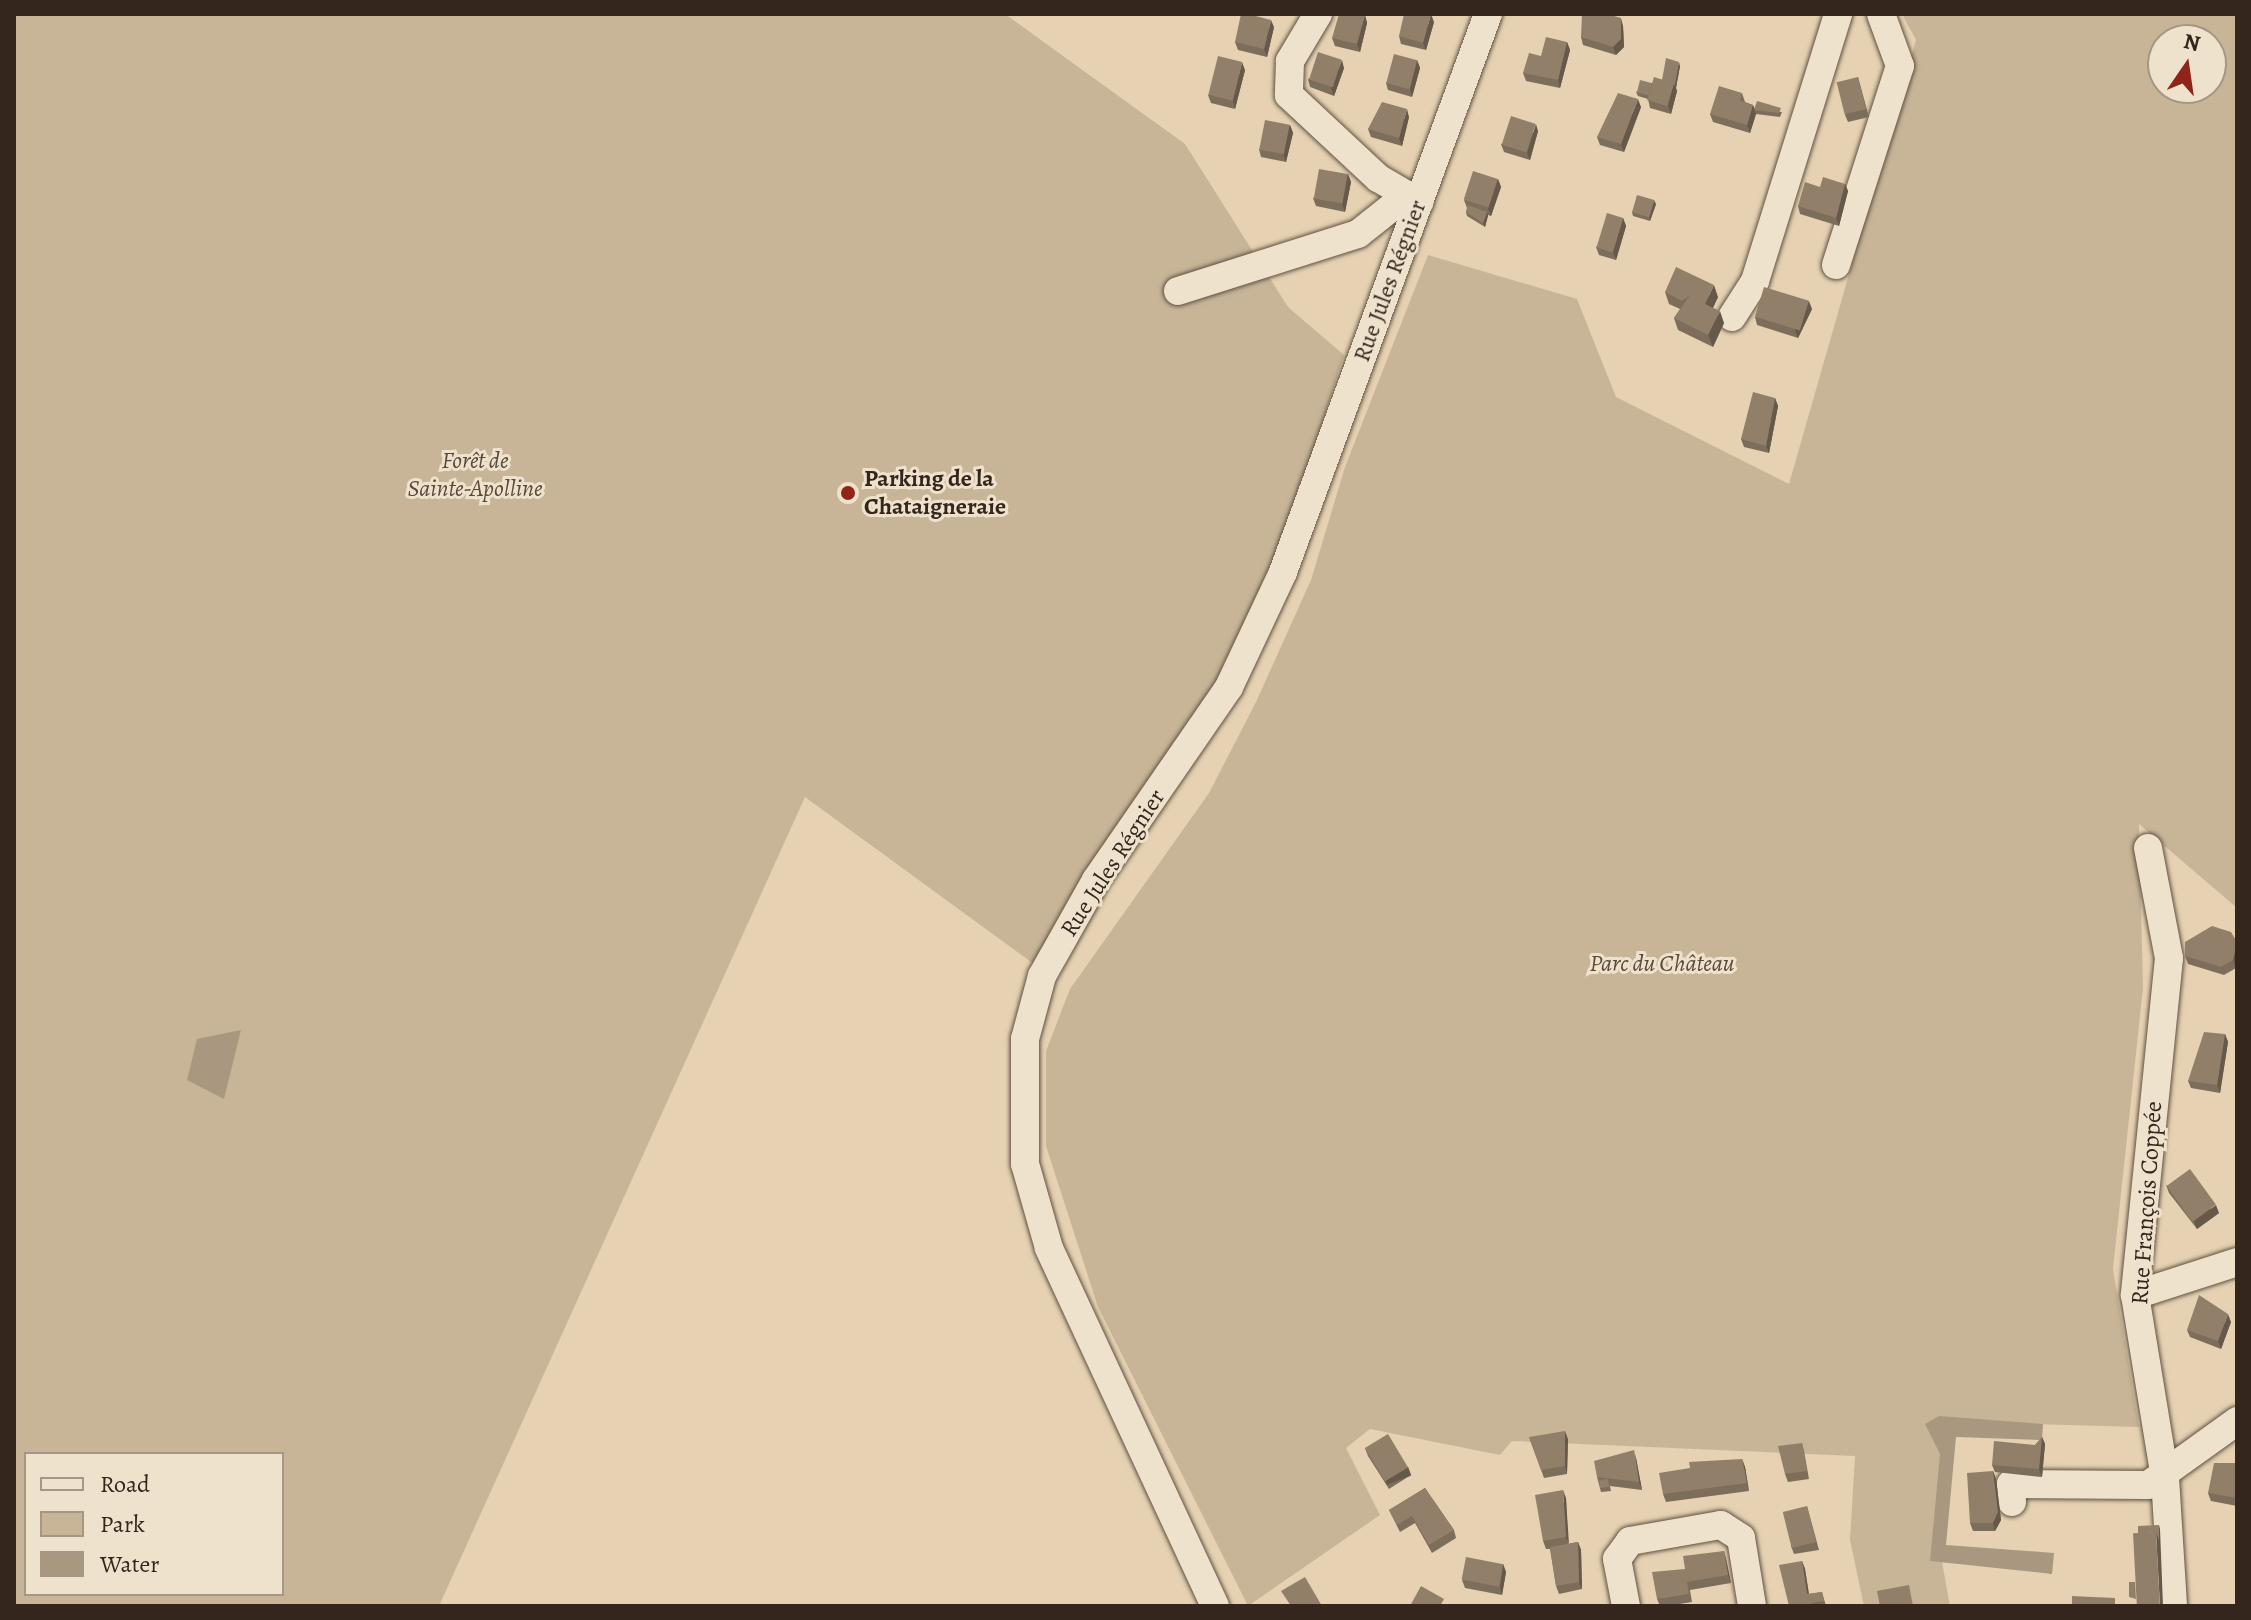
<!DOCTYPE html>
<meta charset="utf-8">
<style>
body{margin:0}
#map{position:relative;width:2251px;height:1620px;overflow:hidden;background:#e6d2b2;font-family:Alegreya,serif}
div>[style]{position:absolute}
.green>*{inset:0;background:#c8b598}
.water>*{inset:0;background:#a9987f}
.roads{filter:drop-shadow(0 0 2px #605142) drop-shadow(0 0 2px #605142)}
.minor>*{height:28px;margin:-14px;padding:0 14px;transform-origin:14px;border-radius:14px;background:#efe2cd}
.wall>*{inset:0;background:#7d6d5b}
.shaded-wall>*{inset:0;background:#66594a;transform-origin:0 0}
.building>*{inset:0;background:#917f6a;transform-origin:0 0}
.dots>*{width:22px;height:22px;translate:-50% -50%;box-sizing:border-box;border:4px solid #efe2cd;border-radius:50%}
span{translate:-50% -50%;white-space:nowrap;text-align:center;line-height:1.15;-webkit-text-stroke:6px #efe2cd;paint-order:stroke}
.street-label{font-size:24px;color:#34261c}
.park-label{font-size:24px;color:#594a3b;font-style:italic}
.poi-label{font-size:24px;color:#34261c;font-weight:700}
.left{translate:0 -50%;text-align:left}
.frame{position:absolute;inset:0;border:16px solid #34261c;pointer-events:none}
.legend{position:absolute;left:24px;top:1452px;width:260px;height:144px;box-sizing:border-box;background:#efe2cd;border:2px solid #a49786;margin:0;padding:10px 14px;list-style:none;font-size:24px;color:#34261c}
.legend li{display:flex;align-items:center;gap:16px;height:40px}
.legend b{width:40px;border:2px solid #a49786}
.north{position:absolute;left:2147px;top:24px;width:80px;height:80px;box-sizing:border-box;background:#efe2cd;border:2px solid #a49786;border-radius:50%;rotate:13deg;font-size:22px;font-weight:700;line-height:32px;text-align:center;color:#34261c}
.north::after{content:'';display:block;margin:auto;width:28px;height:36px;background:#8f2418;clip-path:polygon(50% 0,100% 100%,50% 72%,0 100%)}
</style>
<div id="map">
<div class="green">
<i style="clip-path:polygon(evenodd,14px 14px,1005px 14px,1185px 144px,1288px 307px,1344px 355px,1263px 605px,1053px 978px,805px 797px,439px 1606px,14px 1606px,14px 14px,26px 1454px,282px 1454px,282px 1594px,26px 1594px,26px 1454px)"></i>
<i style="clip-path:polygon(evenodd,1902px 14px,2237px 14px,2237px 908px,2139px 824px,2143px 988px,2113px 1269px,2139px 1427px,1953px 1422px,1940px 1551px,1950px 1606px,1864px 1606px,1850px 1540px,1855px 1456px,1512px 1441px,1500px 1455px,1370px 1429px,1346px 1448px,1380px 1515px,1248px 1606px,1098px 1307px,1046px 1146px,1046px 1051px,1070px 989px,1209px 793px,1256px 702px,1311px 580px,1345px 467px,1428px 255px,1577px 299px,1616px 397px,1789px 484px,1916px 40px,1902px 14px,2163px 40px,2211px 40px,2211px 88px,2163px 88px,2163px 40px)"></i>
</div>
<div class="water">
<i style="clip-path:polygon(241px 1030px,224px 1099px,187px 1080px,197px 1039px)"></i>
<i style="clip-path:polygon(1939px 1416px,2043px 1424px,2042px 1440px,1956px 1437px,1946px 1545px,2054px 1553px,2052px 1574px,1930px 1561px,1940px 1454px,1925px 1424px)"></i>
</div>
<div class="roads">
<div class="minor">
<i style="left:1318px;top:14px;width:55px;rotate:120.8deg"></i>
<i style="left:1290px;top:61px;width:34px;rotate:92deg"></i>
<i style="left:1289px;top:95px;width:122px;rotate:43deg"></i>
<i style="left:1378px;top:178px;width:48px;rotate:30.3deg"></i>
<i style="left:1836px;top:265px;width:209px;rotate:-72.2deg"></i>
<i style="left:1900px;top:66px;width:55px;rotate:-110.1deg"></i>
<i style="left:1178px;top:291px;width:189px;rotate:-17.6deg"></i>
<i style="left:1358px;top:234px;width:63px;rotate:-38.5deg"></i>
<i style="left:1732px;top:317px;width:43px;rotate:-57.4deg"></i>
<i style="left:1755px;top:281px;width:280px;rotate:-72.7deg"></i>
<i style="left:2148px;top:848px;width:112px;rotate:79.2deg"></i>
<i style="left:2169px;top:958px;width:339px;rotate:95.8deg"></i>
<i style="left:2135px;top:1295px;width:185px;rotate:80.7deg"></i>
<i style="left:2165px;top:1478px;width:128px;rotate:86.4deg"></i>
<i style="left:2135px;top:1295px;width:107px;rotate:-17.9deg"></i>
<i style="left:2012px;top:1502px;width:18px;rotate:-93deg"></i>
<i style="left:2011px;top:1484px;width:137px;rotate:0.4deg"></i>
<i style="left:2148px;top:1485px;width:110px;rotate:-35.7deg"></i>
<i style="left:1215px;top:1606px;width:395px;rotate:-114.9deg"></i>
<i style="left:1049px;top:1248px;width:87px;rotate:-105.9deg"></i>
<i style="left:1025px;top:1164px;width:125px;rotate:-90deg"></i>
<i style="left:1025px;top:1039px;width:65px;rotate:-74.9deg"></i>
<i style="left:1042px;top:976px;width:110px;rotate:-60.6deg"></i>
<i style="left:1096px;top:880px;width:234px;rotate:-55.4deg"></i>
<i style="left:1229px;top:687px;width:127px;rotate:-64.8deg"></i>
<i style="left:1283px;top:572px;width:594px;rotate:-69.83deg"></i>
<i style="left:1626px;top:1606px;width:48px;rotate:-100.8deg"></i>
<i style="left:1617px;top:1559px;width:22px;rotate:-54deg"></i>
<i style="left:1630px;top:1541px;width:92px;rotate:-10deg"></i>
<i style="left:1721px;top:1525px;width:24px;rotate:33deg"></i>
<i style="left:1741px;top:1538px;width:69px;rotate:80.8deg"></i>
</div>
</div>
<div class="wall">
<i style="clip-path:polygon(1365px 15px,1367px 23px,1360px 52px,1335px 46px,1332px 38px)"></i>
<i style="clip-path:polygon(1612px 15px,1623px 26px,1624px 47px,1616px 55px,1583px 45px,1581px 37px)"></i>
<i style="clip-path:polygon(1434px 22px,1426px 50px,1401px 44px,1399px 36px)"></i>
<i style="clip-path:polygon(1274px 27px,1267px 57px,1238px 50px,1235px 42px)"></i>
<i style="clip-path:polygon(1567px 42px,1570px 50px,1560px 88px,1526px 81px,1523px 73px)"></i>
<i style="clip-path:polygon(1417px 60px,1420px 68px,1412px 97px,1388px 90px,1386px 83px)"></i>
<i style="clip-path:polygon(1680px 66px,1676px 88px,1677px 91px,1671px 114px,1650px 108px,1648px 99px,1638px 96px,1636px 92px,1652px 83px,1662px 80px)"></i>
<i style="clip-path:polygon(1344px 68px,1334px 96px,1310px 87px,1308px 79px)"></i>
<i style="clip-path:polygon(1245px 70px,1235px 109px,1211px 103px,1208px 95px)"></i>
<i style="clip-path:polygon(1858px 77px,1869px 117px,1848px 122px,1845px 115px)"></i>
<i style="clip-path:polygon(1742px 93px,1745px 102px,1753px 105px,1755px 109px,1782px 112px,1780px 117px,1756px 114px,1750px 133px,1713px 122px,1710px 114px)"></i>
<i style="clip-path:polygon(1641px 107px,1624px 152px,1600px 145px,1597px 137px)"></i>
<i style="clip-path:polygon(1409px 117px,1402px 146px,1371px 137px,1368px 129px)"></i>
<i style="clip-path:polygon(1290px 125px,1293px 133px,1286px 162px,1261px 157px,1259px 149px)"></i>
<i style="clip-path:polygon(1538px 131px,1530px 160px,1504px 152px,1501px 144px)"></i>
<i style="clip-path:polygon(1348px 174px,1351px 182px,1345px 212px,1316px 206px,1313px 198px)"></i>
<i style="clip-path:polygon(1498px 179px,1501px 187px,1491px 216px,1488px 215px,1485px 227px,1467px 216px,1466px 212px,1467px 208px,1464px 200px)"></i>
<i style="clip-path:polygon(1845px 184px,1848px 191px,1839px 226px,1800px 214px,1798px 206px,1820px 187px)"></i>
<i style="clip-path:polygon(1656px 204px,1650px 221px,1633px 216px,1632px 212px)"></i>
<i style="clip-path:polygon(1623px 218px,1626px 226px,1616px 260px,1599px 255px,1596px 247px)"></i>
<i style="clip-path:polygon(1665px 292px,1718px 297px,1713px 308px,1724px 323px,1713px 347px,1678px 330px,1674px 318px,1680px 309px,1669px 304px)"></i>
<i style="clip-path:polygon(1812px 309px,1798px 338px,1757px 325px,1755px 317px)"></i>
<i style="clip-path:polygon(1775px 398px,1778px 406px,1769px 453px,1744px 447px,1741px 439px)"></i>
<i style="clip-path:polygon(2237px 942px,2237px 964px,2236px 968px,2224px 975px,2188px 964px,2185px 956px)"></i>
<i style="clip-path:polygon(2225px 1034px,2228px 1042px,2220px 1093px,2191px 1088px,2188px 1081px)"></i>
<i style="clip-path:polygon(2166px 1185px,2219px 1213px,2197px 1229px,2169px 1193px)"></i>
<i style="clip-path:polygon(2231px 1322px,2221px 1349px,2190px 1337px,2187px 1330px)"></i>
<i style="clip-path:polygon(1529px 1437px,1568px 1439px,1567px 1474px,1544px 1478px)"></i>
<i style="clip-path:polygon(2042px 1437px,2045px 1444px,2042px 1477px,1995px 1472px,1992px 1465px,2035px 1445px)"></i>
<i style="clip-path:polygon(1802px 1443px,1804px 1451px,1809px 1479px,1788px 1482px,1785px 1474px)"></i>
<i style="clip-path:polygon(1365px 1448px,1408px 1467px,1411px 1475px,1389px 1489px,1368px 1456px)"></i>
<i style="clip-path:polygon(1636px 1458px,1642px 1490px,1610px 1486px,1611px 1491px,1601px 1492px,1597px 1477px)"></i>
<i style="clip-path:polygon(1742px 1459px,1745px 1467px,1749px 1491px,1666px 1502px,1663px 1494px)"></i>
<i style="clip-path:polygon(2237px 1463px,2237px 1506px,2211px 1501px,2208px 1493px)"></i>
<i style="clip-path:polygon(1993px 1471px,1996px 1479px,2001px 1520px,1995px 1531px,1973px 1531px,1970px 1523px)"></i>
<i style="clip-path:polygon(1425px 1488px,1454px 1530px,1456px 1538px,1432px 1553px,1415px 1523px,1400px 1532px,1389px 1510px)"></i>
<i style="clip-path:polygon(1566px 1498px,1568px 1544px,1578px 1542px,1581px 1550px,1582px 1589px,1559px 1594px,1556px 1586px,1550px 1549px,1546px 1549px,1543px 1541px)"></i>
<i style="clip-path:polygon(1807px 1506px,1819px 1550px,1794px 1554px,1791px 1546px)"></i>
<i style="clip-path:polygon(1724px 1551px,1726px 1559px,1731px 1583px,1690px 1590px,1692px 1602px,1667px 1606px,1660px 1606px,1657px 1599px,1685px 1569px)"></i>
<i style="clip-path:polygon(1802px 1561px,1805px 1569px,1809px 1594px,1822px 1592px,1826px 1606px,1789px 1606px)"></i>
<i style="clip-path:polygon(1503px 1564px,1506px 1572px,1502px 1595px,1465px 1588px,1462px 1580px)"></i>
</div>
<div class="shaded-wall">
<i style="clip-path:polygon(1431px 14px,1434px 22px,1426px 50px,1423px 43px)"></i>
<i style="clip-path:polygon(1365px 15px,1367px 23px,1360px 52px,1357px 44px)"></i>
<i style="clip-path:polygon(1621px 18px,1623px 26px,1624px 47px,1616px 55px,1613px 47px)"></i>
<i style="clip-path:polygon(1271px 20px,1274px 27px,1267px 57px,1264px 49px)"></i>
<i style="clip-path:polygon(1567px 42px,1570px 50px,1560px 88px,1558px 80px)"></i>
<i style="clip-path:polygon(1342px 60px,1344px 68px,1334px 96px,1331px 88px)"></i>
<i style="clip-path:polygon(1417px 60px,1420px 68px,1412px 97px,1410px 89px)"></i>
<i style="clip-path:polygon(1242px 62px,1245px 70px,1235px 109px,1233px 101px)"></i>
<i style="clip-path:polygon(1679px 62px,1680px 66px,1676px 88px,1677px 91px,1671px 114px,1668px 106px)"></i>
<i style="clip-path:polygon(1638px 99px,1641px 107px,1624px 152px,1621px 144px)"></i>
<i style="clip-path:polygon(1753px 105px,1756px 114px,1750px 133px,1747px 125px)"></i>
<i style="clip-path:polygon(1407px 109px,1409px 117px,1402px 146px,1399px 138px)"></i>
<i style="clip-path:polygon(1536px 124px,1538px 131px,1530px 160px,1527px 153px)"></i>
<i style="clip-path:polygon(1290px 125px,1293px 133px,1286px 162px,1283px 154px)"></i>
<i style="clip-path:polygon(1348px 174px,1351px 182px,1345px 212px,1342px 204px)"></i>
<i style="clip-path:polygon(1498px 179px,1501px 187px,1491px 216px,1488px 209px)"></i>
<i style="clip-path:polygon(1845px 184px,1848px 191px,1839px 226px,1836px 218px)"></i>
<i style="clip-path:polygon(1654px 200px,1656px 204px,1650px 221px,1649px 217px)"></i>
<i style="clip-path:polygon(1487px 212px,1488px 216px,1485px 227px,1483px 223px)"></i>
<i style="clip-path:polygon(1623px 218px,1626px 226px,1616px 260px,1613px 252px)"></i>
<i style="clip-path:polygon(1714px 285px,1718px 297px,1709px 316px,1705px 304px)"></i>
<i style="clip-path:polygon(1809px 301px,1812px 309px,1798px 338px,1795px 330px)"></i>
<i style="clip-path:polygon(1720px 311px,1724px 323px,1713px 347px,1708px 335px)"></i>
<i style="clip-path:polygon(1775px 398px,1778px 406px,1769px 453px,1766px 446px)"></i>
<i style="clip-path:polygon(2237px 944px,2237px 964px,2236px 968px,2233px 960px)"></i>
<i style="clip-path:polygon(2225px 1034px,2228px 1042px,2220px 1093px,2217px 1085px)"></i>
<i style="clip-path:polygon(2216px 1205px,2219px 1213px,2197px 1229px,2194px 1221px)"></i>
<i style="clip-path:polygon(2228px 1314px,2231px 1322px,2221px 1349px,2218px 1341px)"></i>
<i style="clip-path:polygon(1565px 1431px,1568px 1439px,1567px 1474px,1565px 1466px)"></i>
<i style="clip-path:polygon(2042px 1437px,2045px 1444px,2042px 1477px,2039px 1469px)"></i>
<i style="clip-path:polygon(1634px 1450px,1636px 1458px,1642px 1490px,1639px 1482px)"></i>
<i style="clip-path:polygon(1742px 1459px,1745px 1467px,1749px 1491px,1747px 1483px)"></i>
<i style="left:1408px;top:1467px;width:9px;height:26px;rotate:69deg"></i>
<i style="clip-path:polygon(1993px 1471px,1996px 1479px,2001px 1520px,1995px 1531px,1993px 1523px)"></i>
<i style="clip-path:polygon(1563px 1490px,1566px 1498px,1569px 1545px,1566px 1537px)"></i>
<i style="clip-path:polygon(2159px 1525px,2160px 1529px,2163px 1606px,2160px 1606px,2156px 1532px)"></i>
<i style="clip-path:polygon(1578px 1542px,1581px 1550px,1582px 1589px,1579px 1582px)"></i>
<i style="clip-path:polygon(1724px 1551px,1726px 1559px,1731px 1583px,1728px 1575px)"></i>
<i style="clip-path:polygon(1802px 1561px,1805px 1569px,1810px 1602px,1807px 1594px)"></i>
<i style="clip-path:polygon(1503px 1564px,1506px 1572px,1502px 1595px,1500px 1587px)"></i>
</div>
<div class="building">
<i style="clip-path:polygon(1241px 14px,1248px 14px,1271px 20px,1264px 49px,1235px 42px)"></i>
<i style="clip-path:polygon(1339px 14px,1359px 14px,1365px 15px,1357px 44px,1332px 38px)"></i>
<i style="clip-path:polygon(1404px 14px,1431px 14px,1423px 43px,1399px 36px)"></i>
<i style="clip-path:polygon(1582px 14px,1607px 14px,1621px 18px,1621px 39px,1613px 47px,1581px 37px)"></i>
<i style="clip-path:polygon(1546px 37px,1567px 42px,1558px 80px,1523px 73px,1529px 53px,1541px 56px)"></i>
<i style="left:1318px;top:52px;width:25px;height:29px;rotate:18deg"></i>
<i style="left:1394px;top:54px;width:24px;height:30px;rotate:15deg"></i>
<i style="left:1218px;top:56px;width:25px;height:40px;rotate:14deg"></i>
<i style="clip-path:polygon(1666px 58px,1679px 62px,1675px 85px,1662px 80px)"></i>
<i style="left:1654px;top:77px;width:21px;height:24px;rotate:17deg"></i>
<i style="left:1858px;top:77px;width:33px;height:22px;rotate:76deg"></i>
<i style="left:1640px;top:80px;width:12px;height:13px;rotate:14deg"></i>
<i style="clip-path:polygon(1719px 86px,1742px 93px,1740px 101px,1753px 105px,1747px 125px,1710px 114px)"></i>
<i style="clip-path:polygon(1618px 93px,1638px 99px,1621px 144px,1597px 137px)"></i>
<i style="clip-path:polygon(1757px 101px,1781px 108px,1779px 113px,1754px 110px)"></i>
<i style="clip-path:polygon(1382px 102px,1407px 109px,1399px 138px,1368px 129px)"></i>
<i style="left:1511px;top:116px;width:26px;height:30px;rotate:18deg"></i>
<i style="left:1265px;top:120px;width:25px;height:30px;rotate:11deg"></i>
<i style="left:1319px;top:169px;width:29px;height:30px;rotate:10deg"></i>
<i style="left:1473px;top:171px;width:26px;height:30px;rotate:18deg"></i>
<i style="clip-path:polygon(1823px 177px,1845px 184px,1836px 218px,1798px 206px,1805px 182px,1820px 187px)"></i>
<i style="left:1637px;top:195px;width:18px;height:18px;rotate:16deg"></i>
<i style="clip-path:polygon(1468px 205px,1487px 212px,1483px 223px,1466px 212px)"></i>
<i style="left:1607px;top:213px;width:17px;height:36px;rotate:17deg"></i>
<i style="clip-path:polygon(1676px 267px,1714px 285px,1705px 304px,1720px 311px,1708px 335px,1674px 318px,1690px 295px,1682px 301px,1665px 292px)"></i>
<i style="left:1764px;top:287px;width:47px;height:31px;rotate:17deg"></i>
<i style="clip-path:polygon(1753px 392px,1775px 398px,1766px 446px,1741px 439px)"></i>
<i style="clip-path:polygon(2212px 926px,2231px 932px,2237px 942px,2233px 960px,2221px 967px,2185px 956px,2185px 942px)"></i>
<i style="clip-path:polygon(2204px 1032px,2225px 1034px,2217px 1085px,2188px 1081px)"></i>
<i style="left:2190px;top:1169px;width:44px;height:29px;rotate:54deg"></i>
<i style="clip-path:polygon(2199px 1295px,2228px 1314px,2218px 1341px,2187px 1330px)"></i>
<i style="clip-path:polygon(1565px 1431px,1565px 1466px,1541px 1470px,1529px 1437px)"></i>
<i style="left:1388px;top:1434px;width:39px;height:27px;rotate:59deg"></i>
<i style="clip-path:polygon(2042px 1437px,2039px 1469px,1992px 1465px,1994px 1441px,2035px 1445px)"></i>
<i style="clip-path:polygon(1802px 1443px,1807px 1471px,1785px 1474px,1778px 1446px)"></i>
<i style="clip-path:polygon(1634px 1450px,1639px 1482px,1597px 1477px,1594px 1461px)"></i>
<i style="clip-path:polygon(1742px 1459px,1747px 1483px,1663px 1494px,1659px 1473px,1690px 1468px,1689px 1462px)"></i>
<i style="clip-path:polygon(2214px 1463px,2237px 1463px,2237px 1498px,2208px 1493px)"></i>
<i style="clip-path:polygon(1993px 1471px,1998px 1512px,1993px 1523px,1970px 1523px,1967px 1473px)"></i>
<i style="left:1608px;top:1479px;width:8px;height:9px;rotate:83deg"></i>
<i style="clip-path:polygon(1425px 1488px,1454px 1530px,1429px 1545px,1412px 1516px,1397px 1525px,1389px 1510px)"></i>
<i style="clip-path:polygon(1563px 1490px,1566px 1537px,1543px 1541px,1535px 1495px)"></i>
<i style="left:1807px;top:1506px;width:37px;height:25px;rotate:76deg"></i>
<i style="clip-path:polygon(2159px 1525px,2159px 1540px,2156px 1532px,2138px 1534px,2138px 1526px)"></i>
<i style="left:2156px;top:1532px;width:74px;height:23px;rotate:87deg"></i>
<i style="clip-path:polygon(1578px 1542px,1579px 1582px,1556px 1586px,1550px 1547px)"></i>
<i style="clip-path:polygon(1724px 1551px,1728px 1575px,1687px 1582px,1689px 1594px,1657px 1599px,1652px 1572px,1685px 1569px,1683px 1556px)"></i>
<i style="left:1466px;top:1557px;width:38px;height:23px;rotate:11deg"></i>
<i style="clip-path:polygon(1802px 1561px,1807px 1594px,1822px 1592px,1824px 1601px,1812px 1603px,1813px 1606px,1789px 1606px,1779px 1565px)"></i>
<i style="clip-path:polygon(1305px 1577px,1322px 1606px,1291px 1606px,1281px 1591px)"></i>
<i style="clip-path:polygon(2129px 1582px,2135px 1582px,2136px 1599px,2129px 1597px)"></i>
<i style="clip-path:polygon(1909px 1585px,1913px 1606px,1880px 1606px,1877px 1591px)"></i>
<i style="clip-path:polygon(1421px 1586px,1444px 1599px,1440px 1606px,1410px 1606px)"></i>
<i style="clip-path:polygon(2072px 1596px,2115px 1598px,2115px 1606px,2072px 1606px)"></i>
</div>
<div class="dots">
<i style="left:848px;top:493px;background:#8f2418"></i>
</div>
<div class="street-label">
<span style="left:1390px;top:281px;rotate:-70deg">Rue Jules Régnier</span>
<span style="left:1113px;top:863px;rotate:-57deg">Rue Jules Régnier</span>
<span style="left:2147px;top:1203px;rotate:-86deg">Rue François Coppée</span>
</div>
<div class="park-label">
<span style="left:475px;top:475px">Forêt de<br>Sainte-Apolline</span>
<span style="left:1662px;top:964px">Parc du Château</span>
</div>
<div class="poi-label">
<span class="left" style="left:864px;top:493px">Parking de la<br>Chataigneraie</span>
</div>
<div class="frame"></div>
<ul class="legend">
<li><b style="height:10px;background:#efe2cd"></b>Road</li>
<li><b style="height:22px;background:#c8b598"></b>Park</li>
<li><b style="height:22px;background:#a9987f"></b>Water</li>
</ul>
<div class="north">N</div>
</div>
